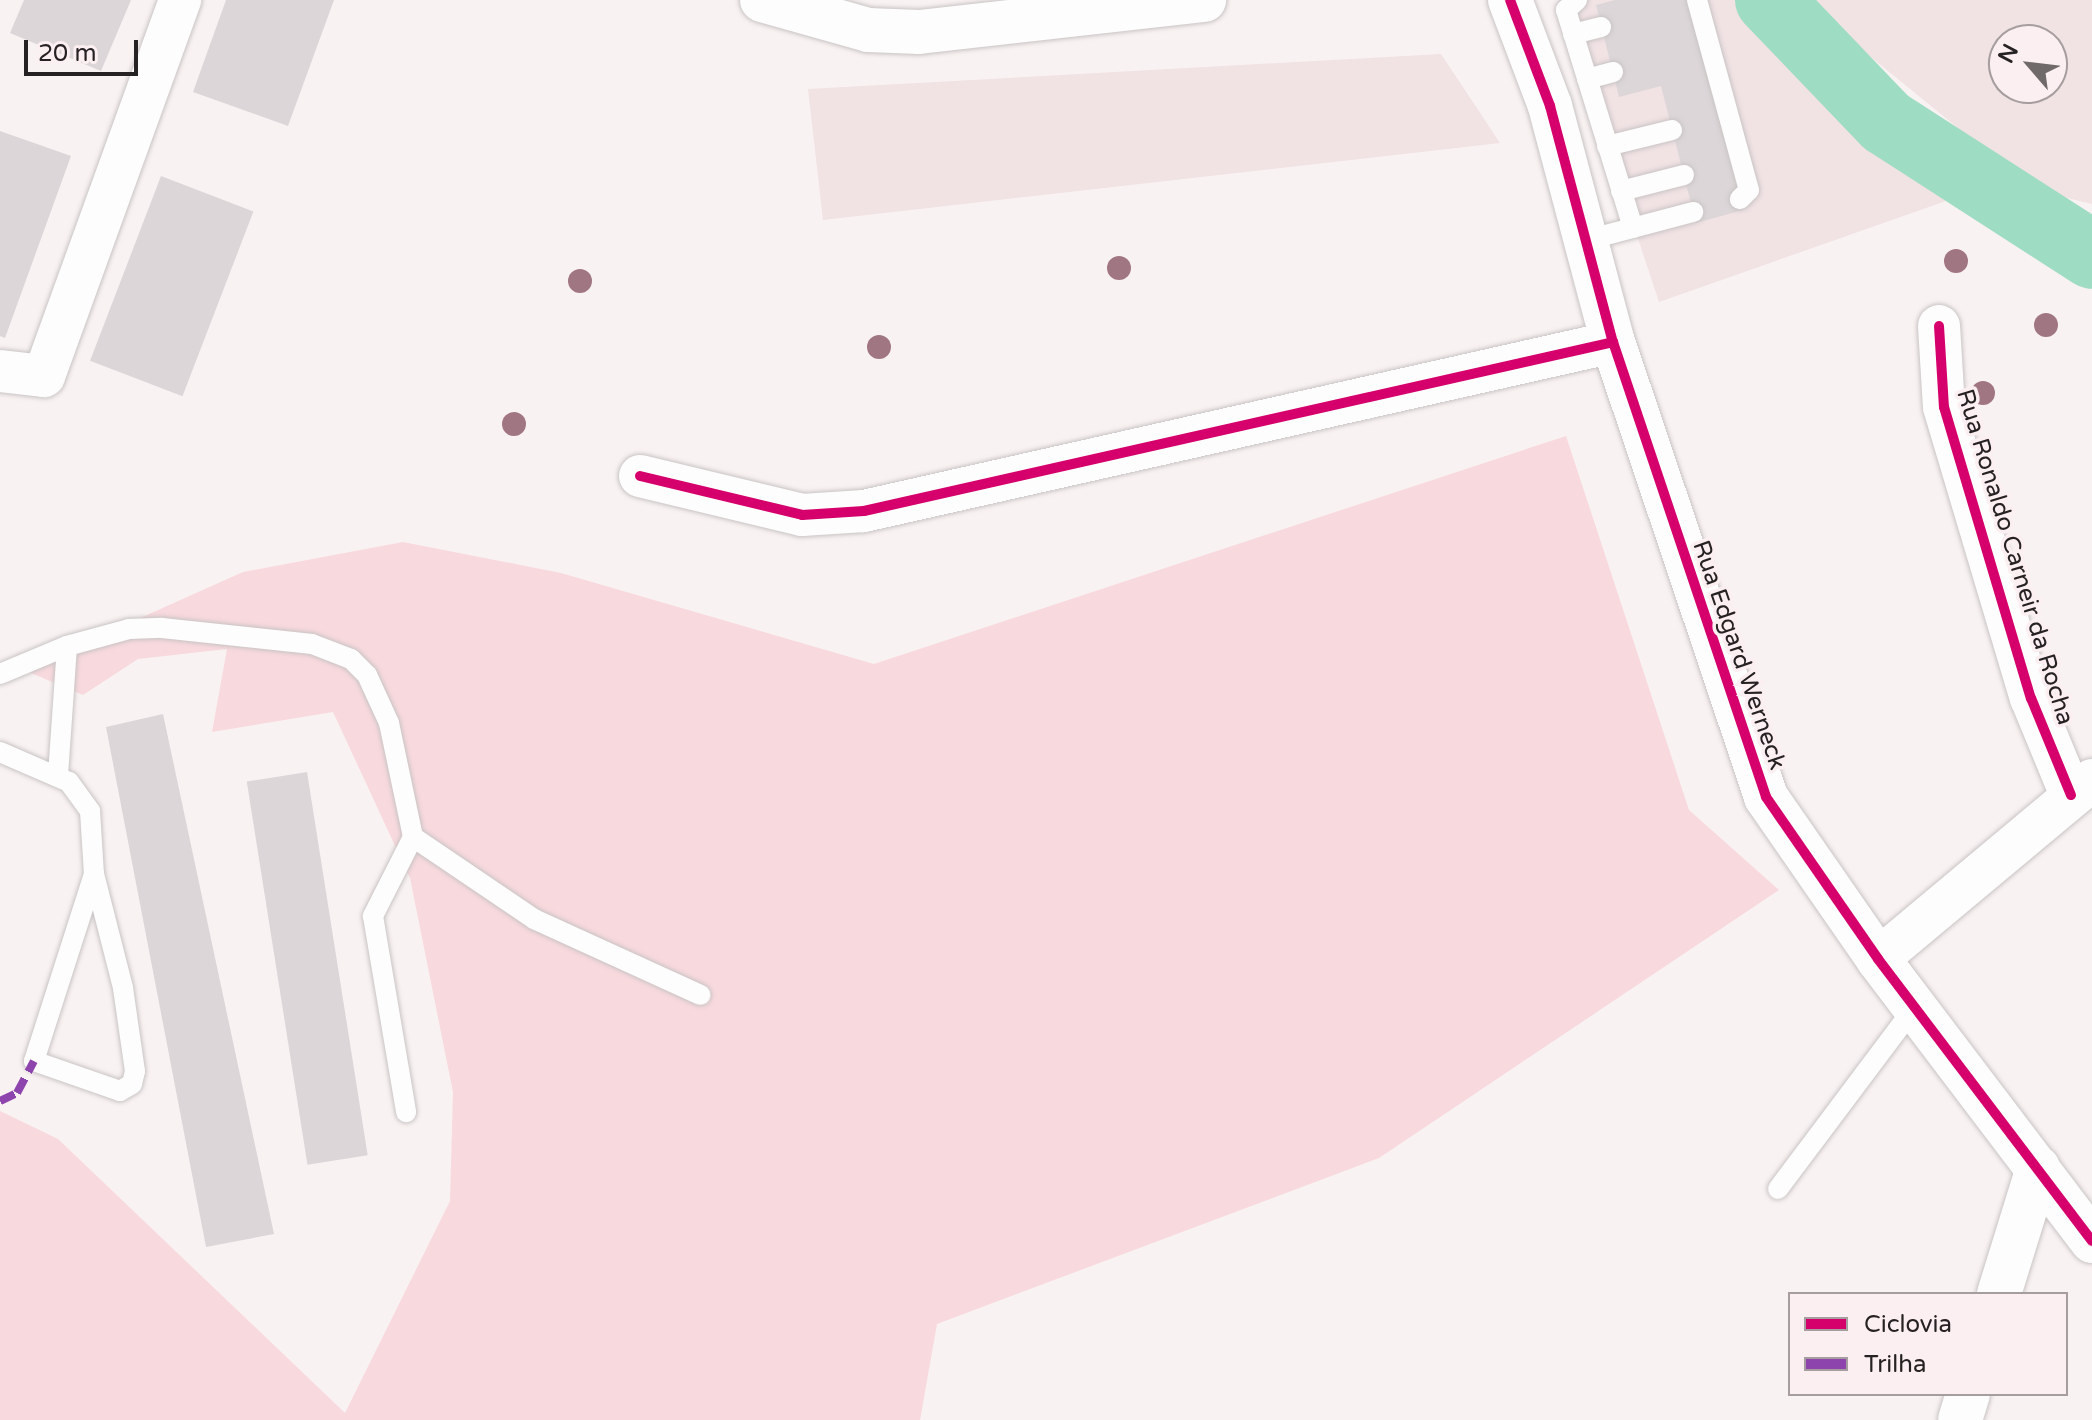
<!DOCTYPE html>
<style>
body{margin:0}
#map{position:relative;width:2092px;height:1420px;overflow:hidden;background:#f9f2f3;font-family:"Varela Round",sans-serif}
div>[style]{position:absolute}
.built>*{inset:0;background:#f1e2e4}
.green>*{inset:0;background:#f8d9de}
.river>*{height:68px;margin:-34px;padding:0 34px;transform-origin:34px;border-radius:34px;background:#9edcc4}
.building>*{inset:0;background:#dcd6d8;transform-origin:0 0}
.roads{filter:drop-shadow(0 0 2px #c9c4c4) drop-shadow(0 0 2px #c9c4c4)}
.lane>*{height:20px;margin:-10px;padding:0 10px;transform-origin:10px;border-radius:10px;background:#fefdfd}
.street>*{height:42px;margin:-21px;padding:0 21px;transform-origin:21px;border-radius:21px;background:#fefdfd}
.secondary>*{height:44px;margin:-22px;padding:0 22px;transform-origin:22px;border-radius:22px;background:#fefdfd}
.primary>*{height:44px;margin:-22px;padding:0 22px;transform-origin:22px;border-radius:22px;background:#fefdfd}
.quiet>*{height:8px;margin-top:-4px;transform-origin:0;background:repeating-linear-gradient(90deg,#8e44ad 0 16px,transparent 0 24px)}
.cycleway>*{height:10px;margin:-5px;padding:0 5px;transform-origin:5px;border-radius:5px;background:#d6006c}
.trees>*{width:24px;height:24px;margin:-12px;border-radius:50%;background:#a17683}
span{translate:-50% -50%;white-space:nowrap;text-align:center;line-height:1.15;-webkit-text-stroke:7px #fceff1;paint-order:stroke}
.street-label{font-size:24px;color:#262122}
.legend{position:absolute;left:1788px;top:1292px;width:280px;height:104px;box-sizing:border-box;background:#fceff1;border:2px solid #a69d9e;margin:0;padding:10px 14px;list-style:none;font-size:24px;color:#262122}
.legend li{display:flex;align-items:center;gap:16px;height:40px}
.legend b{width:40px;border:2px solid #a69d9e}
.north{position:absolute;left:1988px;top:24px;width:80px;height:80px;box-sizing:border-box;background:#fceff1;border:2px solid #a69d9e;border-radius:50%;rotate:298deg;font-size:22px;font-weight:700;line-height:32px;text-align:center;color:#262122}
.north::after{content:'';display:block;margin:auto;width:28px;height:36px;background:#706a6b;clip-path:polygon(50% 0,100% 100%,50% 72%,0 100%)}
.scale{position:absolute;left:24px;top:40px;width:114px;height:36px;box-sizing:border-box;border:4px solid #262122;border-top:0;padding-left:10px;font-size:24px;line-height:28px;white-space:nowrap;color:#262122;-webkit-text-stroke:6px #fceff1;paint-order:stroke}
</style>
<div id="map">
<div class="built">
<i style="clip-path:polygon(1559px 0,1764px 0,1963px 195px,1659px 302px)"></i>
<i style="clip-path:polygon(evenodd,1801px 0,2092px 0,2092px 204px,2034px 190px,1801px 0,2004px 40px,2052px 40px,2052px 88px,2004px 88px,2004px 40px)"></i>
<i style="clip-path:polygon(1441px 54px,1500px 143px,823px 220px,808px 89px)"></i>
</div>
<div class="green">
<i style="clip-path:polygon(1566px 436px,1689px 810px,1779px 890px,1379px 1158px,937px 1324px,920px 1420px,0 1420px,0 1111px,58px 1139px,345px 1413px,450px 1201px,453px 1092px,410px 878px,333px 712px,212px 732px,227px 649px,138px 659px,83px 695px,24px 670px,243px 572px,403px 542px,561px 573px,874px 664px)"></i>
</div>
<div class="river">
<i style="left:1769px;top:0;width:169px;rotate:46.2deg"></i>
<i style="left:1886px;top:122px;width:245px;rotate:32.8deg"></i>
</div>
<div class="building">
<i style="clip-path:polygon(24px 0,131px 0,101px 71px,10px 33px)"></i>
<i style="clip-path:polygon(226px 0,334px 0,288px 126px,193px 92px)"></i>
<i style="clip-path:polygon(1615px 0,1688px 0,1743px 210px,1696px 223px,1661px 86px,1619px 97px,1596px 5px)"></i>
<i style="clip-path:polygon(0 131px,71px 156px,5px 338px,0 336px)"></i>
<i style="left:161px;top:176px;width:99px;height:198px;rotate:21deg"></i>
<i style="clip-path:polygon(163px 714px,274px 1234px,206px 1247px,106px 727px)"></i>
<i style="left:307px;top:772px;width:388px;height:61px;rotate:81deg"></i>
</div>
<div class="roads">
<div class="lane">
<i style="left:1577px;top:0;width:15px;rotate:138deg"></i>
<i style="left:1566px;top:10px;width:228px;rotate:72.9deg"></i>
<i style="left:1697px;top:0;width:197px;rotate:74.7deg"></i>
<i style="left:1749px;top:190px;width:13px;rotate:135deg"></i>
<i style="left:1573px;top:34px;width:29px;rotate:-14deg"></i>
<i style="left:1587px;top:79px;width:27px;rotate:-15deg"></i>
<i style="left:1607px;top:146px;width:67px;rotate:-13.8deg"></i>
<i style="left:1621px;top:191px;width:65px;rotate:-14.3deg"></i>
<i style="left:1587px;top:240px;width:110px;rotate:-14.8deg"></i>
<i style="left:0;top:674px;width:73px;rotate:-22.7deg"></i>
<i style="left:67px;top:646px;width:64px;rotate:-15.3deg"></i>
<i style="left:129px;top:629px;width:33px;rotate:-2deg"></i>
<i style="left:162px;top:628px;width:151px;rotate:6.1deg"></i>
<i style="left:312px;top:644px;width:42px;rotate:21deg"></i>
<i style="left:351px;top:659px;width:23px;rotate:45deg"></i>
<i style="left:367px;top:675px;width:53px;rotate:65.4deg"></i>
<i style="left:389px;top:723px;width:116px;rotate:78.1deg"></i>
<i style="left:413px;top:837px;width:89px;rotate:116.9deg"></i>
<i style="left:373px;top:916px;width:199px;rotate:80.4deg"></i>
<i style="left:0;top:752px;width:75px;rotate:23.5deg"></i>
<i style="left:69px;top:782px;width:36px;rotate:54deg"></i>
<i style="left:90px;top:811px;width:63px;rotate:86.4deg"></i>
<i style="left:94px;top:874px;width:118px;rotate:75.7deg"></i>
<i style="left:123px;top:988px;width:84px;rotate:81.8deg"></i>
<i style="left:135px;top:1071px;width:13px;rotate:103deg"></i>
<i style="left:132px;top:1084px;width:14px;rotate:150deg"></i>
<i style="left:120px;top:1091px;width:91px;rotate:-160.8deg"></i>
<i style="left:34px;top:1061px;width:196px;rotate:-72.2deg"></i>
<i style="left:58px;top:775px;width:129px;rotate:-86deg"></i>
<i style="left:413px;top:837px;width:146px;rotate:34.1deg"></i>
<i style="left:534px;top:919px;width:183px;rotate:24.5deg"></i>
<i style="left:1778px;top:1189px;width:226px;rotate:-53.1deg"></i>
</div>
<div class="street">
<i style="left:1939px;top:326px;width:81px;rotate:86.5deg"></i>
<i style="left:1944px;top:407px;width:304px;rotate:73.4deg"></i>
<i style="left:2031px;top:698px;width:105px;rotate:67.6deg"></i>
<i style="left:0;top:371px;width:44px;rotate:6.5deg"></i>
<i style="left:44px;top:376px;width:400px;rotate:-70.1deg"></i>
<i style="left:640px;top:476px;width:167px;rotate:13.5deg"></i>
<i style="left:802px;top:515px;width:62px;rotate:-3.7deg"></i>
<i style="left:864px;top:511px;width:768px;rotate:-12.71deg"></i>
<i style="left:1878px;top:959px;width:279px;rotate:-39.9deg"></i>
</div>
<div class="secondary">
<i style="left:1510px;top:0;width:113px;rotate:69.3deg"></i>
<i style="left:1550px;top:106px;width:244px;rotate:75.1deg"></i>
<i style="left:1613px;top:342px;width:480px;rotate:71.4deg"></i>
<i style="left:1766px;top:797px;width:197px;rotate:55.3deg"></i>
<i style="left:1878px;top:959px;width:354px;rotate:52.8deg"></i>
<i style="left:1999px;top:1294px;width:132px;rotate:-72.8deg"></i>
<i style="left:1960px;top:1420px;width:27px;rotate:-73deg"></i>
</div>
<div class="primary">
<i style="left:762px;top:0;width:110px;rotate:15.8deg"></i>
<i style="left:868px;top:30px;width:51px;rotate:2.2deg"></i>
<i style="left:919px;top:32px;width:287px;rotate:-6.4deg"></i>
</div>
</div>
<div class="quiet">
<i style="left:0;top:1101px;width:19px;rotate:-25deg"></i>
<i style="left:17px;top:1093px;width:36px;rotate:-62deg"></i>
</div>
<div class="cycleway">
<i style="left:1510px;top:0;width:113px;rotate:69.3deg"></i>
<i style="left:1550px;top:106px;width:244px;rotate:75.1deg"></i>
<i style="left:1613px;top:342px;width:480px;rotate:71.4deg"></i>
<i style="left:1766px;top:797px;width:197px;rotate:55.3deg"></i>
<i style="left:1878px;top:959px;width:354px;rotate:52.8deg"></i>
<i style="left:1939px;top:326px;width:81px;rotate:86.5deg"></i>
<i style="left:1944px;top:407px;width:304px;rotate:73.4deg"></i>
<i style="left:2031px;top:698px;width:105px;rotate:67.6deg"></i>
<i style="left:640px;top:476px;width:167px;rotate:13.5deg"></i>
<i style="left:802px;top:515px;width:62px;rotate:-3.7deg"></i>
<i style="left:864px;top:511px;width:768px;rotate:-12.71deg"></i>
</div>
<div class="trees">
<i style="left:1956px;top:261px"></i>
<i style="left:1119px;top:268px"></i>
<i style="left:580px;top:281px"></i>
<i style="left:2046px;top:325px"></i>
<i style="left:879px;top:347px"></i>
<i style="left:1983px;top:393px"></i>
<i style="left:514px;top:424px"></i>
</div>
<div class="street-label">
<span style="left:2015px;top:557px;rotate:73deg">Rua Ronaldo Carneir da Rocha</span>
<span style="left:1739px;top:655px;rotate:71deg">Rua Edgard Werneck</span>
</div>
<ul class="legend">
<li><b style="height:10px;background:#d6006c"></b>Ciclovia</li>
<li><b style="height:10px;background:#8e44ad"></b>Trilha</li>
</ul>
<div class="north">N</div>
<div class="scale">20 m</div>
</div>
